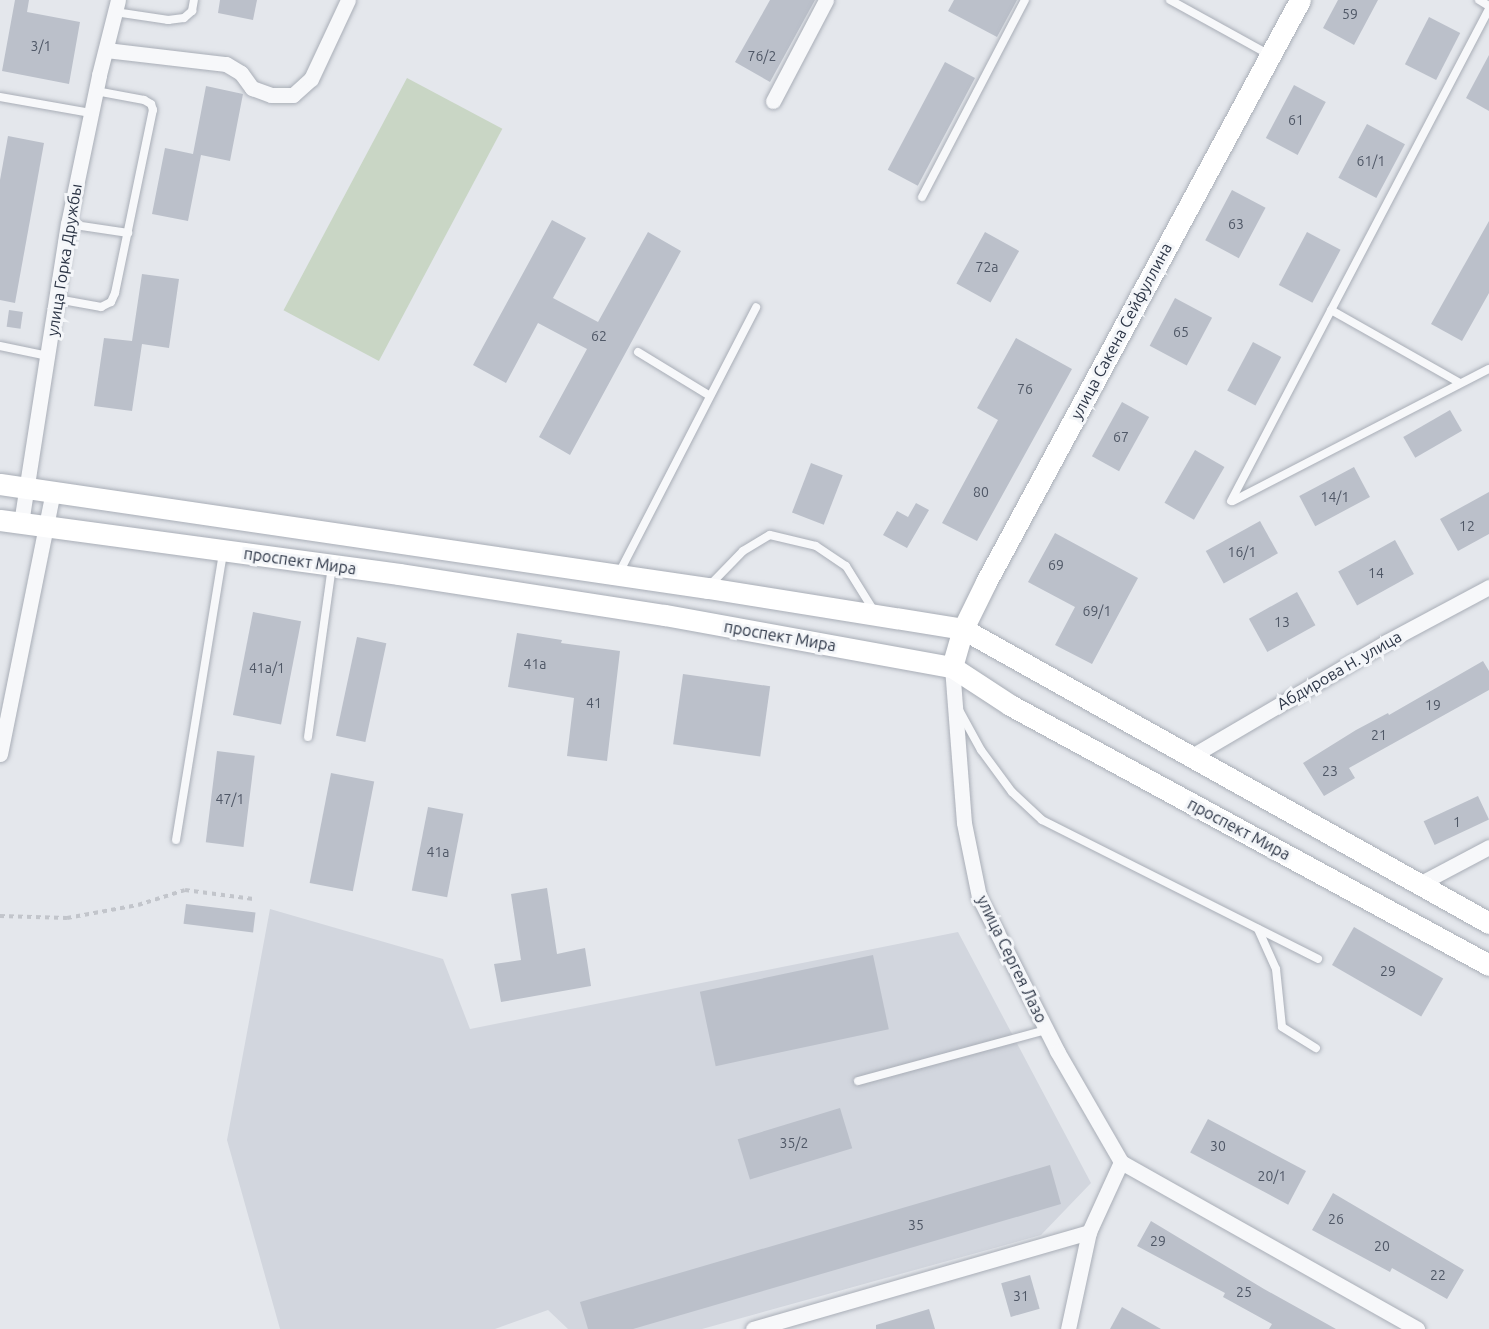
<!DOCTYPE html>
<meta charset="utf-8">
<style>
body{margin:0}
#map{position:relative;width:1489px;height:1329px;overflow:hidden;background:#e4e7ec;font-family:Ubuntu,sans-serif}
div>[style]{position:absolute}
.built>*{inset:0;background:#d2d6de}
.green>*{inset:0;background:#c9d6c5;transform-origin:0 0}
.building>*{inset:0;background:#bbc0ca;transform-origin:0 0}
.path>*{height:4px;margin-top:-2px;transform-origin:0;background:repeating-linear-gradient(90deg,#c2c5cb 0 4.5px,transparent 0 9px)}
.roads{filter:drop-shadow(0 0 2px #a9aeb7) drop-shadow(0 0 2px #a9aeb7)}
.lane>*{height:8px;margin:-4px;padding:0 4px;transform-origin:4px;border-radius:4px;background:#f7f8fa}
.street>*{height:15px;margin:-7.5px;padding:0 7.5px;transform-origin:7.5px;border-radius:7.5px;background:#f7f8fa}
.secondary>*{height:21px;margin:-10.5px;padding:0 10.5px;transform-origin:10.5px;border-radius:10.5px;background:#fff}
span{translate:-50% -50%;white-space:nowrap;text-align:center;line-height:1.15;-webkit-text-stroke:6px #f4f6f9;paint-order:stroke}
.number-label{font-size:14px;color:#4f5766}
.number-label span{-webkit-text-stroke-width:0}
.street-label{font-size:16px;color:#2b3445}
</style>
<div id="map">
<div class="built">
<i style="clip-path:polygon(270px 909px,443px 959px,470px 1029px,958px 932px,1091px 1183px,1041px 1235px,702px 1329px,568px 1329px,548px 1310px,495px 1329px,280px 1329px,227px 1140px)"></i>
</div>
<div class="green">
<i style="left:407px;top:78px;width:108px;height:263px;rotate:28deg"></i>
</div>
<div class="building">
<i style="clip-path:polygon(15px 0,29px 0,27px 12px,80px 22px,69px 84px,2px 71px)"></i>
<i style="clip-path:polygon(220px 0,257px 0,253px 20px,218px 13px)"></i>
<i style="clip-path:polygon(770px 0,815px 0,770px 82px,735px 62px)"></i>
<i style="clip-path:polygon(954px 0,1017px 0,997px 37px,948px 11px)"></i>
<i style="clip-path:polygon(1338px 0,1378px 0,1354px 45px,1323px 28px)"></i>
<i style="left:1429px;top:17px;width:35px;height:53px;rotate:27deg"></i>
<i style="clip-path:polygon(1489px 55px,1489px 111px,1466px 98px)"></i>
<i style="left:945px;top:62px;width:34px;height:122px;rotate:28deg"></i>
<i style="left:1294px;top:85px;width:36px;height:60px;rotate:28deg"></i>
<i style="clip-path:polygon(206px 86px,243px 94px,230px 161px,201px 155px,188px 221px,152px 214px,165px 148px,193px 154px)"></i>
<i style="left:1367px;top:124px;width:43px;height:61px;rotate:28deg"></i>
<i style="clip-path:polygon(8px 136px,44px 143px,15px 303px,0 300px,0 180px)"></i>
<i style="left:1232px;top:190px;width:38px;height:57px;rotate:28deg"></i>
<i style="clip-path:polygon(552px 220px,586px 238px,553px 298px,598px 322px,648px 232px,681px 251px,570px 455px,539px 437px,587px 349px,538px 323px,506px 383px,473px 365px)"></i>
<i style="clip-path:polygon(1489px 221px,1489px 293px,1462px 341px,1431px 324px)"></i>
<i style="left:985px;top:232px;width:39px;height:59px;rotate:29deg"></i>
<i style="left:1307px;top:232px;width:38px;height:60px;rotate:28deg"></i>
<i style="clip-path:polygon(142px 274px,179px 279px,169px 348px,142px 344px,132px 411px,94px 406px,104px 338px,132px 341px)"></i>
<i style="left:1175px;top:298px;width:42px;height:54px;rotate:28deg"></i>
<i style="left:9px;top:310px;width:14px;height:17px;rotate:8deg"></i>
<i style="clip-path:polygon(1016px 338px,1072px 369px,977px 541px,942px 523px,998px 420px,977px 408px)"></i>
<i style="left:1253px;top:342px;width:32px;height:55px;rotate:28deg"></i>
<i style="left:1122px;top:402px;width:31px;height:62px;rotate:29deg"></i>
<i style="left:1450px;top:410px;width:24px;height:54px;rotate:60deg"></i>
<i style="left:1195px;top:450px;width:34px;height:61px;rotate:30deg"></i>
<i style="left:811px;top:463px;width:34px;height:53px;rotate:21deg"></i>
<i style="left:1354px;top:467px;width:34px;height:62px;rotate:62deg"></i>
<i style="clip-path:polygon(1489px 492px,1489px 534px,1458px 551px,1440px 519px)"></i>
<i style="clip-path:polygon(916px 503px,929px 510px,907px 548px,883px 535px,897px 511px,908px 517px)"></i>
<i style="left:1260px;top:521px;width:37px;height:62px;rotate:61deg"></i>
<i style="clip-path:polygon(1055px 533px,1138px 578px,1092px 664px,1055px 645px,1075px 607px,1028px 582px)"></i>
<i style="left:1395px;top:540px;width:39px;height:65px;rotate:61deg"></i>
<i style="left:1297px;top:592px;width:38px;height:55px;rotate:61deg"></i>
<i style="left:253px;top:612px;width:49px;height:105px;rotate:11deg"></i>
<i style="clip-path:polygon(517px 633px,562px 640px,561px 643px,620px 651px,607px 761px,567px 756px,574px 698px,508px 687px)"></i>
<i style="left:357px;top:637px;width:30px;height:101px;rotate:12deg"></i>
<i style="clip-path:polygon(1483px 661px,1489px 671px,1489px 690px,1349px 768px,1355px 778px,1324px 796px,1303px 763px,1356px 730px,1388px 713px,1389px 715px)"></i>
<i style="left:683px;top:674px;width:88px;height:71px;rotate:8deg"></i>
<i style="left:217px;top:751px;width:38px;height:92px;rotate:7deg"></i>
<i style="left:331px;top:773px;width:44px;height:112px;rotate:11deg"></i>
<i style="left:1478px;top:796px;width:26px;height:60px;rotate:65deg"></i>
<i style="left:428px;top:807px;width:36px;height:85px;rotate:11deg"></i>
<i style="clip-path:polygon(547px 888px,557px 954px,585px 948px,591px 986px,501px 1002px,494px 964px,521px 960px,511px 894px)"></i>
<i style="left:186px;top:904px;width:70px;height:20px;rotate:7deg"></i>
<i style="left:1354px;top:927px;width:103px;height:44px;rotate:30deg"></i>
<i style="left:873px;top:955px;width:76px;height:177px;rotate:78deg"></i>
<i style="left:840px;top:1108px;width:42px;height:107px;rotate:73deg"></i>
<i style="left:1208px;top:1119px;width:111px;height:38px;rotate:28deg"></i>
<i style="clip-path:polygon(1050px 1165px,1061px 1204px,633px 1329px,588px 1329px,580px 1302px)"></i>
<i style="clip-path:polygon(1333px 1193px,1464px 1270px,1447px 1299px,1392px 1268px,1390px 1272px,1312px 1230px)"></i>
<i style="clip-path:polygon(1151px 1221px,1264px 1289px,1336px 1329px,1269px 1329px,1272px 1324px,1223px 1297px,1225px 1293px,1137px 1246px)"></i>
<i style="left:1030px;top:1275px;width:35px;height:30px;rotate:74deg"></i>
<i style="clip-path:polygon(1122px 1307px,1161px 1329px,1110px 1329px)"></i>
<i style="clip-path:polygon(929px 1309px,935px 1329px,876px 1329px,876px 1325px)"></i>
</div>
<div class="path">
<i style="left:0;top:916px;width:67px;rotate:1.7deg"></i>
<i style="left:67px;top:918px;width:72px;rotate:-10.4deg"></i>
<i style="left:138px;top:905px;width:49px;rotate:-17.7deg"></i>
<i style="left:185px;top:890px;width:69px;rotate:7.5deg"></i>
</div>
<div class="roads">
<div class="lane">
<i style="left:1170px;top:0;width:112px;rotate:28.9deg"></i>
<i style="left:1479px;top:0;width:12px;rotate:31deg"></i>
<i style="left:115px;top:12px;width:54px;rotate:8.6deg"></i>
<i style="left:168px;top:20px;width:16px;rotate:-7deg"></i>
<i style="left:184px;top:18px;width:11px;rotate:-41deg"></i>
<i style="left:192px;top:11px;width:11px;rotate:-80deg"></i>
<i style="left:0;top:97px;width:92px;rotate:10deg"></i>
<i style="left:922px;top:197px;width:222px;rotate:-62.4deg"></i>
<i style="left:68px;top:224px;width:61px;rotate:8.5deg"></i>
<i style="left:57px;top:299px;width:45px;rotate:10.3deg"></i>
<i style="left:101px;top:307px;width:11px;rotate:-27deg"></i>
<i style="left:111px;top:302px;width:10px;rotate:-66deg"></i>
<i style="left:115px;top:293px;width:187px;rotate:-78.3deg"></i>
<i style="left:153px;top:110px;width:6px;rotate:-108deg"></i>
<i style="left:151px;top:104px;width:8px;rotate:-150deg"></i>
<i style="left:144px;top:100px;width:49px;rotate:-169.4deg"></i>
<i style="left:1331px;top:310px;width:148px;rotate:29.5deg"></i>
<i style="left:0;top:346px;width:49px;rotate:11.8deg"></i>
<i style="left:638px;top:352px;width:84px;rotate:31.4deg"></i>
<i style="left:1231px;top:501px;width:556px;rotate:-62.33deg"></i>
<i style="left:1233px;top:501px;width:288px;rotate:-27.3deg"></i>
<i style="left:619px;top:573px;width:299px;rotate:-62.7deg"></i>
<i style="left:709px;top:586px;width:49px;rotate:-45.8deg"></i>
<i style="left:743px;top:551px;width:31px;rotate:-31deg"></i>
<i style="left:770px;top:535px;width:47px;rotate:13.4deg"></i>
<i style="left:816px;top:546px;width:36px;rotate:34deg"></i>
<i style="left:846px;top:566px;width:53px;rotate:58.1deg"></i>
<i style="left:959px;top:710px;width:46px;rotate:61.2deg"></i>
<i style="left:981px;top:750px;width:52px;rotate:53.6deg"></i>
<i style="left:1012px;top:792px;width:41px;rotate:43deg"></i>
<i style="left:1042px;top:820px;width:309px;rotate:26.7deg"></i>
<i style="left:308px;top:737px;width:172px;rotate:-82deg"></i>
<i style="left:176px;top:840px;width:292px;rotate:-80.7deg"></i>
<i style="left:1258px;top:929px;width:44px;rotate:65.8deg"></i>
<i style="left:1276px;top:969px;width:58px;rotate:84.1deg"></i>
<i style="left:1282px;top:1027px;width:40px;rotate:32deg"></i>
<i style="left:858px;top:1081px;width:195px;rotate:-15.2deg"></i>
</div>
<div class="street">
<i style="left:106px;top:50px;width:121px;rotate:6.7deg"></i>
<i style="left:226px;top:64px;width:17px;rotate:31deg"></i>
<i style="left:241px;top:73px;width:19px;rotate:54deg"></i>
<i style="left:252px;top:88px;width:20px;rotate:20deg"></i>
<i style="left:271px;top:95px;width:22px"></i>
<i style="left:293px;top:95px;width:24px;rotate:-42deg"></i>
<i style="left:311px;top:79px;width:87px;rotate:-64.9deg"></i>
<i style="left:773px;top:101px;width:114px;rotate:-62.3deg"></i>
<i style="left:21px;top:523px;width:303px;rotate:-81.1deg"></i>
<i style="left:68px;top:224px;width:152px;rotate:-78.2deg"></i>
<i style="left:99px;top:75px;width:77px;rotate:-75.8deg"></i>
<i style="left:952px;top:667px;width:156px;rotate:85.6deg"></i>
<i style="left:964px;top:823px;width:76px;rotate:78.5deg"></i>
<i style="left:979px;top:897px;width:173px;rotate:63.1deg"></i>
<i style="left:1057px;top:1051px;width:128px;rotate:60deg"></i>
<i style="left:0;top:754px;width:267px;rotate:-78.6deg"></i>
<i style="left:1192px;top:756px;width:225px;rotate:-30.4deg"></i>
<i style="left:1386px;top:642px;width:117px;rotate:-28.1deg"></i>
<i style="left:1419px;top:884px;width:79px;rotate:-27.9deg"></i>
<i style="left:753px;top:1329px;width:350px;rotate:-16.1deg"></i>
<i style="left:1089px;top:1232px;width:77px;rotate:-65.4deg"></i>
<i style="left:1121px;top:1162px;width:340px;rotate:29.4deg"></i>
<i style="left:1068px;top:1329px;width:99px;rotate:-77.8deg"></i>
</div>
<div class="secondary">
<i style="left:0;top:484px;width:716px;rotate:8.36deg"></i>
<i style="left:708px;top:588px;width:258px;rotate:9.1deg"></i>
<i style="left:963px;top:629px;width:603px;rotate:29.2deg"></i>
<i style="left:0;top:520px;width:403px;rotate:7.7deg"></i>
<i style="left:399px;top:574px;width:269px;rotate:8.8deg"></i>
<i style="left:665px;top:615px;width:292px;rotate:10.3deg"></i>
<i style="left:952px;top:667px;width:69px;rotate:33.2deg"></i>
<i style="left:1010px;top:705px;width:545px;rotate:28.49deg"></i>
<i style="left:952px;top:667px;width:40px;rotate:-74deg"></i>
<i style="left:963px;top:629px;width:52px;rotate:-63.9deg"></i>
<i style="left:986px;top:582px;width:661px;rotate:-61.65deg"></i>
</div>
</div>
<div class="number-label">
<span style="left:1350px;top:14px">59</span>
<span style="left:41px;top:46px">3/1</span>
<span style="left:762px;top:56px">76/2</span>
<span style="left:1296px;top:120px">61</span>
<span style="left:1371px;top:161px">61/1</span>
<span style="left:1236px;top:224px">63</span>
<span style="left:987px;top:267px">72а</span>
<span style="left:1181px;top:332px">65</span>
<span style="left:599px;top:336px">62</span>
<span style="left:1025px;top:389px">76</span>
<span style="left:1121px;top:437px">67</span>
<span style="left:981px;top:492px">80</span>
<span style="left:1335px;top:497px">14/1</span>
<span style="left:1467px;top:526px">12</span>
<span style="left:1242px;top:552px">16/1</span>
<span style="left:1056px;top:565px">69</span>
<span style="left:1376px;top:573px">14</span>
<span style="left:1097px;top:611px">69/1</span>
<span style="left:1282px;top:622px">13</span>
<span style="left:535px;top:664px">41а</span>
<span style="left:267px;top:668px">41а/1</span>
<span style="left:594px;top:703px">41</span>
<span style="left:1433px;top:705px">19</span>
<span style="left:1379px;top:735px">21</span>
<span style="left:1330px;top:771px">23</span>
<span style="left:230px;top:799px">47/1</span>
<span style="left:1457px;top:822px">1</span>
<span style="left:438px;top:852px">41а</span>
<span style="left:1388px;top:971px">29</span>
<span style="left:794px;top:1143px">35/2</span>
<span style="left:1218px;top:1146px">30</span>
<span style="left:1272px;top:1176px">20/1</span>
<span style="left:1336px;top:1219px">26</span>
<span style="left:916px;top:1225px">35</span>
<span style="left:1158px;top:1241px">29</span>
<span style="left:1382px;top:1246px">20</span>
<span style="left:1438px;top:1275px">22</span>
<span style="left:1244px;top:1292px">25</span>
<span style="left:1021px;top:1296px">31</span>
</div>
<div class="street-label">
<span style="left:64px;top:260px;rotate:-81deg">улица Горка Дружбы</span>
<span style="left:1121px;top:331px;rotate:-62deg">улица Сакена Сейфуллина</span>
<span style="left:300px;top:561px;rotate:8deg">проспект Мира</span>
<span style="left:780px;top:636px;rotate:10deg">проспект Мира</span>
<span style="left:1339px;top:670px;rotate:-30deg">Абдирова Н. улица</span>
<span style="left:1239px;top:829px;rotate:28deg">проспект Мира</span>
<span style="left:1012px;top:959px;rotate:64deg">улица Сергея Лазо</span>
</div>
</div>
